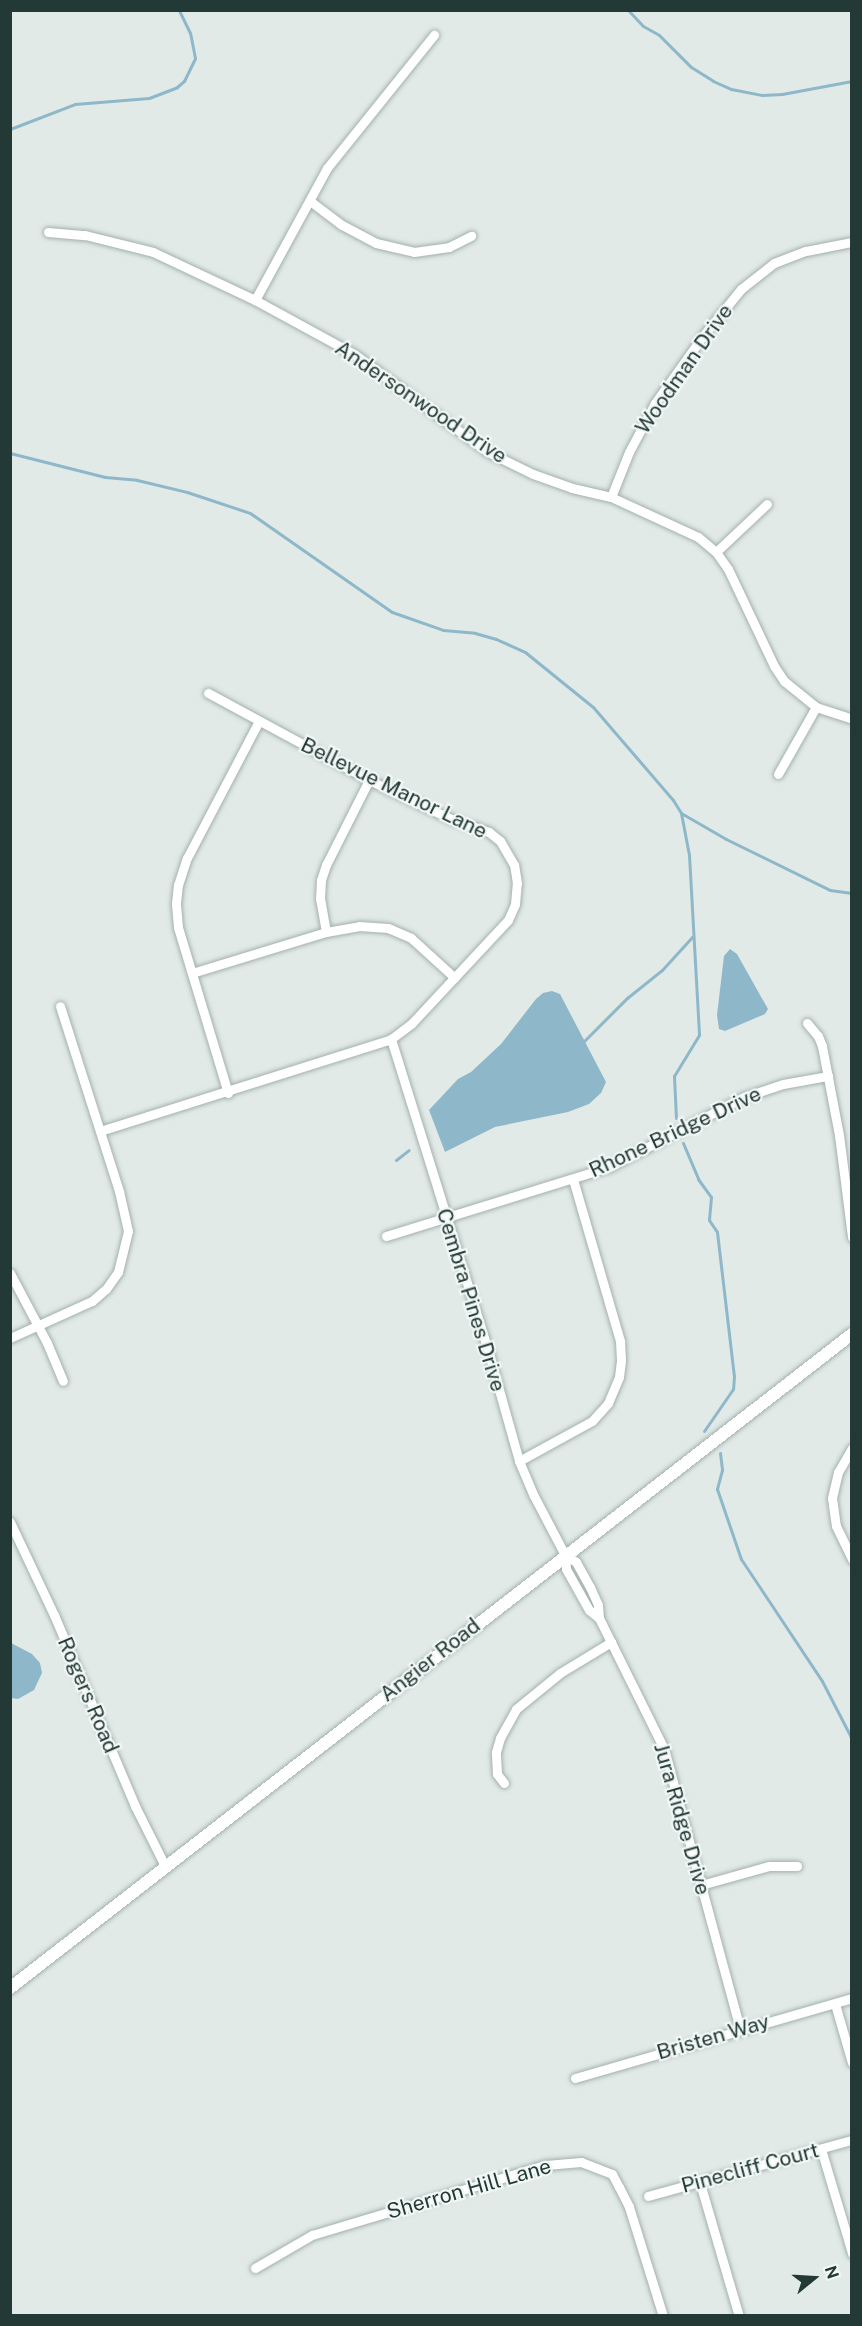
<!DOCTYPE html>
<style>
body{margin:0}
#map{position:relative;width:862px;height:2326px;overflow:hidden;background:#e1eae7;font-family:"Public Sans",sans-serif}
div>[style]{position:absolute}
.water>*{inset:0;background:#8eb8ca}
.stream>*{height:3px;margin:-1.5px;padding:0 1.5px;transform-origin:1.5px;border-radius:1.5px;background:#8eb8ca}
.roads{filter:drop-shadow(0 0 2px #a4b1ae) drop-shadow(0 0 2px #a4b1ae)}
.street>*{height:9px;margin:-4.5px;padding:0 4.5px;transform-origin:4.5px;border-radius:4.5px;background:#fff}
.secondary>*{height:12px;margin:-6px;padding:0 6px;transform-origin:6px;border-radius:6px;background:#fff}
span{translate:-50% -50%;white-space:nowrap;text-align:center;line-height:1.15;-webkit-text-stroke:4.5px #f1f7f5;paint-order:stroke}
.street-label{font-size:21px;color:#233936}
.frame{position:absolute;inset:0;border:12px solid #233936;pointer-events:none}
.north{position:absolute;left:784px;top:2248px;width:60px;height:60px;-webkit-text-stroke:4px #f1f7f5;paint-order:stroke;rotate:72deg;font-size:16px;font-weight:700;line-height:24px;text-align:center;color:#233936}
.north::after{content:'';display:block;margin:auto;width:21px;height:27px;background:#233936;clip-path:polygon(50% 0,100% 100%,50% 72%,0 100%)}
</style>
<div id="map">
<div class="water">
<i style="clip-path:polygon(730px 949px,737px 954px,768px 1009px,765px 1014px,725px 1031px,719px 1029px,717px 1015px,724px 956px)"></i>
<i style="clip-path:polygon(552px 991px,560px 994px,606px 1082px,601px 1093px,589px 1104px,568px 1112px,495px 1127px,445px 1152px,429px 1110px,458px 1079px,471px 1072px,501px 1044px,536px 999px,543px 993px)"></i>
<i style="clip-path:polygon(11px 1643px,32px 1654px,40px 1663px,42px 1673px,34px 1690px,18px 1699px,11px 1698px)"></i>
</div>
<div class="stream">
<i style="left:628px;top:10px;width:22px;rotate:47deg"></i>
<i style="left:643px;top:26px;width:18px;rotate:29deg"></i>
<i style="left:659px;top:35px;width:45px;rotate:45deg"></i>
<i style="left:691px;top:67px;width:26px;rotate:32deg"></i>
<i style="left:713px;top:81px;width:20px;rotate:24deg"></i>
<i style="left:731px;top:89px;width:32px;rotate:11deg"></i>
<i style="left:762px;top:95px;width:20px;rotate:-3deg"></i>
<i style="left:782px;top:94px;width:71px;rotate:-10.5deg"></i>
<i style="left:10px;top:129px;width:70px;rotate:-21deg"></i>
<i style="left:75px;top:104px;width:74px;rotate:-4.6deg"></i>
<i style="left:149px;top:98px;width:30px;rotate:-21deg"></i>
<i style="left:177px;top:87px;width:9px;rotate:-41deg"></i>
<i style="left:184px;top:81px;width:25px;rotate:-64deg"></i>
<i style="left:195px;top:58px;width:25px;rotate:-101deg"></i>
<i style="left:190px;top:33px;width:25px;rotate:-116deg"></i>
<i style="left:10px;top:453px;width:98px;rotate:14.2deg"></i>
<i style="left:105px;top:477px;width:32px;rotate:5deg"></i>
<i style="left:137px;top:480px;width:51px;rotate:13.5deg"></i>
<i style="left:187px;top:492px;width:66px;rotate:18.4deg"></i>
<i style="left:250px;top:513px;width:173px;rotate:34.9deg"></i>
<i style="left:392px;top:612px;width:54px;rotate:19.4deg"></i>
<i style="left:443px;top:630px;width:32px;rotate:5deg"></i>
<i style="left:475px;top:633px;width:22px;rotate:16deg"></i>
<i style="left:496px;top:639px;width:32px;rotate:24deg"></i>
<i style="left:525px;top:652px;width:87px;rotate:39deg"></i>
<i style="left:593px;top:707px;width:123px;rotate:49.3deg"></i>
<i style="left:673px;top:800px;width:15px;rotate:58deg"></i>
<i style="left:681px;top:813px;width:43px;rotate:79.2deg"></i>
<i style="left:689px;top:855px;width:180px;rotate:86.8deg"></i>
<i style="left:699px;top:1035px;width:48px;rotate:121.4deg"></i>
<i style="left:674px;top:1076px;width:42px;rotate:87.3deg"></i>
<i style="left:681px;top:813px;width:52px;rotate:30deg"></i>
<i style="left:726px;top:839px;width:116px;rotate:26.1deg"></i>
<i style="left:830px;top:890px;width:22px;rotate:8deg"></i>
<i style="left:584px;top:1041px;width:61px;rotate:-45deg"></i>
<i style="left:627px;top:998px;width:45px;rotate:-38.7deg"></i>
<i style="left:662px;top:970px;width:45px;rotate:-47.7deg"></i>
<i style="left:683px;top:1143px;width:39px;rotate:67deg"></i>
<i style="left:698px;top:1179px;width:22px;rotate:54deg"></i>
<i style="left:711px;top:1197px;width:23px;rotate:95deg"></i>
<i style="left:709px;top:1220px;width:14px;rotate:56deg"></i>
<i style="left:717px;top:1232px;width:145px;rotate:83.3deg"></i>
<i style="left:734px;top:1376px;width:13px;rotate:94deg"></i>
<i style="left:733px;top:1389px;width:51px;rotate:124.6deg"></i>
<i style="left:396px;top:1160px;width:16px;rotate:-38deg"></i>
<i style="left:720px;top:1453px;width:17px;rotate:83deg"></i>
<i style="left:722px;top:1470px;width:20px;rotate:105deg"></i>
<i style="left:717px;top:1489px;width:74px;rotate:71.1deg"></i>
<i style="left:741px;top:1559px;width:146px;rotate:56.4deg"></i>
<i style="left:822px;top:1681px;width:65px;rotate:62.7deg"></i>
</div>
<div class="roads">
<div class="street">
<i style="left:310px;top:201px;width:40px;rotate:37deg"></i>
<i style="left:342px;top:225px;width:38px;rotate:28deg"></i>
<i style="left:376px;top:243px;width:39px;rotate:13deg"></i>
<i style="left:414px;top:252px;width:35px;rotate:-8deg"></i>
<i style="left:449px;top:247px;width:25px;rotate:-27deg"></i>
<i style="left:48px;top:232px;width:37px;rotate:5deg"></i>
<i style="left:85px;top:235px;width:70px;rotate:14deg"></i>
<i style="left:153px;top:252px;width:113px;rotate:25.2deg"></i>
<i style="left:255px;top:300px;width:113px;rotate:28.6deg"></i>
<i style="left:354px;top:354px;width:166px;rotate:36.2deg"></i>
<i style="left:488px;top:452px;width:50px;rotate:26.1deg"></i>
<i style="left:533px;top:474px;width:41px;rotate:19.7deg"></i>
<i style="left:572px;top:488px;width:40px;rotate:13deg"></i>
<i style="left:611px;top:497px;width:96px;rotate:24.7deg"></i>
<i style="left:698px;top:537px;width:23px;rotate:40deg"></i>
<i style="left:716px;top:552px;width:21px;rotate:55deg"></i>
<i style="left:728px;top:569px;width:107px;rotate:64.6deg"></i>
<i style="left:774px;top:666px;width:18px;rotate:56deg"></i>
<i style="left:784px;top:681px;width:41px;rotate:39.1deg"></i>
<i style="left:816px;top:707px;width:38px;rotate:18deg"></i>
<i style="left:255px;top:300px;width:150px;rotate:-61.4deg"></i>
<i style="left:327px;top:168px;width:171px;rotate:-51.2deg"></i>
<i style="left:611px;top:497px;width:48px;rotate:-68.2deg"></i>
<i style="left:629px;top:452px;width:55px;rotate:-62deg"></i>
<i style="left:655px;top:403px;width:81px;rotate:-54.5deg"></i>
<i style="left:702px;top:337px;width:62px;rotate:-50.9deg"></i>
<i style="left:741px;top:289px;width:42px;rotate:-38.2deg"></i>
<i style="left:774px;top:263px;width:34px;rotate:-21deg"></i>
<i style="left:806px;top:251px;width:47px;rotate:-11.1deg"></i>
<i style="left:716px;top:552px;width:70px;rotate:-43.3deg"></i>
<i style="left:778px;top:774px;width:77px;rotate:-60.4deg"></i>
<i style="left:326px;top:932px;width:34px;rotate:-100deg"></i>
<i style="left:320px;top:899px;width:19px;rotate:-87deg"></i>
<i style="left:321px;top:880px;width:16px;rotate:-72deg"></i>
<i style="left:326px;top:865px;width:95px;rotate:-63.2deg"></i>
<i style="left:192px;top:973px;width:140px;rotate:-17deg"></i>
<i style="left:326px;top:932px;width:34px;rotate:-10deg"></i>
<i style="left:359px;top:926px;width:29px;rotate:4deg"></i>
<i style="left:388px;top:928px;width:25px;rotate:23deg"></i>
<i style="left:411px;top:938px;width:59px;rotate:42.3deg"></i>
<i style="left:807px;top:1023px;width:17px;rotate:50deg"></i>
<i style="left:818px;top:1036px;width:11px;rotate:68deg"></i>
<i style="left:822px;top:1046px;width:91px;rotate:79.2deg"></i>
<i style="left:839px;top:1135px;width:103px;rotate:82.7deg"></i>
<i style="left:391px;top:1039px;width:330px;rotate:72.7deg"></i>
<i style="left:489px;top:1354px;width:111px;rotate:74.3deg"></i>
<i style="left:519px;top:1461px;width:38px;rotate:67deg"></i>
<i style="left:534px;top:1496px;width:67px;rotate:62.3deg"></i>
<i style="left:565px;top:1555px;width:14px;rotate:86deg"></i>
<i style="left:566px;top:1569px;width:47px;rotate:60.7deg"></i>
<i style="left:589px;top:1610px;width:13px;rotate:39deg"></i>
<i style="left:228px;top:1093px;width:173px;rotate:-106.8deg"></i>
<i style="left:178px;top:927px;width:24px;rotate:-95deg"></i>
<i style="left:176px;top:903px;width:18px;rotate:-84deg"></i>
<i style="left:178px;top:885px;width:28px;rotate:-72deg"></i>
<i style="left:187px;top:858px;width:155px;rotate:-62.3deg"></i>
<i style="left:100px;top:1131px;width:305px;rotate:-17.5deg"></i>
<i style="left:391px;top:1039px;width:26px;rotate:-37deg"></i>
<i style="left:412px;top:1023px;width:141px;rotate:-47deg"></i>
<i style="left:508px;top:920px;width:17px;rotate:-66deg"></i>
<i style="left:515px;top:904px;width:21px;rotate:-85deg"></i>
<i style="left:517px;top:883px;width:18px;rotate:-99deg"></i>
<i style="left:514px;top:865px;width:28px;rotate:-120deg"></i>
<i style="left:500px;top:841px;width:14px;rotate:-141deg"></i>
<i style="left:489px;top:832px;width:40px;rotate:-161.1deg"></i>
<i style="left:451px;top:819px;width:91px;rotate:-154.6deg"></i>
<i style="left:369px;top:780px;width:183px;rotate:-151.6deg"></i>
<i style="left:386px;top:1236px;width:233px;rotate:-17.2deg"></i>
<i style="left:609px;top:1167px;width:152px;rotate:-27.4deg"></i>
<i style="left:744px;top:1097px;width:41px;rotate:-18.4deg"></i>
<i style="left:783px;top:1084px;width:46px;rotate:-10.1deg"></i>
<i style="left:10px;top:1273px;width:79px;rotate:62.1deg"></i>
<i style="left:47px;top:1343px;width:41px;rotate:67.2deg"></i>
<i style="left:10px;top:1338px;width:90px;rotate:-24.3deg"></i>
<i style="left:92px;top:1301px;width:18px;rotate:-41deg"></i>
<i style="left:106px;top:1289px;width:21px;rotate:-55deg"></i>
<i style="left:118px;top:1272px;width:42px;rotate:-76.3deg"></i>
<i style="left:128px;top:1231px;width:41px;rotate:-102.7deg"></i>
<i style="left:119px;top:1191px;width:194px;rotate:-107.7deg"></i>
<i style="left:852px;top:1448px;width:28px;rotate:120deg"></i>
<i style="left:838px;top:1472px;width:27px;rotate:103deg"></i>
<i style="left:832px;top:1498px;width:28px;rotate:82deg"></i>
<i style="left:836px;top:1526px;width:37px;rotate:64deg"></i>
<i style="left:519px;top:1461px;width:83px;rotate:-28.7deg"></i>
<i style="left:592px;top:1421px;width:24px;rotate:-48deg"></i>
<i style="left:608px;top:1403px;width:28px;rotate:-67deg"></i>
<i style="left:619px;top:1377px;width:17px;rotate:-83deg"></i>
<i style="left:621px;top:1360px;width:19px;rotate:-93deg"></i>
<i style="left:620px;top:1341px;width:169px;rotate:-106.2deg"></i>
<i style="left:10px;top:1522px;width:103px;rotate:64.7deg"></i>
<i style="left:54px;top:1615px;width:207px;rotate:67deg"></i>
<i style="left:135px;top:1806px;width:69px;rotate:63.4deg"></i>
<i style="left:565px;top:1555px;width:13px;rotate:32deg"></i>
<i style="left:576px;top:1562px;width:29px;rotate:61deg"></i>
<i style="left:590px;top:1587px;width:20px;rotate:66deg"></i>
<i style="left:598px;top:1605px;width:13px;rotate:86deg"></i>
<i style="left:599px;top:1618px;width:146px;rotate:63.6deg"></i>
<i style="left:664px;top:1749px;width:290px;rotate:74.8deg"></i>
<i style="left:504px;top:1783px;width:11px;rotate:-128deg"></i>
<i style="left:497px;top:1774px;width:22px;rotate:-93deg"></i>
<i style="left:496px;top:1752px;width:15px;rotate:-74deg"></i>
<i style="left:500px;top:1738px;width:33px;rotate:-61deg"></i>
<i style="left:516px;top:1709px;width:57px;rotate:-39.3deg"></i>
<i style="left:560px;top:1673px;width:60px;rotate:-31.3deg"></i>
<i style="left:701px;top:1885px;width:71px;rotate:-15.6deg"></i>
<i style="left:769px;top:1866px;width:28px"></i>
<i style="left:835px;top:2004px;width:61px;rotate:73.9deg"></i>
<i style="left:575px;top:2078px;width:288px;rotate:-16.1deg"></i>
<i style="left:821px;top:2149px;width:109px;rotate:73.4deg"></i>
<i style="left:700px;top:2183px;width:139px;rotate:73.7deg"></i>
<i style="left:648px;top:2196px;width:212px;rotate:-15.4deg"></i>
<i style="left:255px;top:2268px;width:66px;rotate:-30.1deg"></i>
<i style="left:312px;top:2235px;width:244px;rotate:-16.7deg"></i>
<i style="left:546px;top:2165px;width:35px;rotate:-5deg"></i>
<i style="left:581px;top:2162px;width:33px;rotate:21deg"></i>
<i style="left:612px;top:2174px;width:15px;rotate:62deg"></i>
<i style="left:619px;top:2187px;width:22px;rotate:63deg"></i>
<i style="left:629px;top:2207px;width:114px;rotate:72.7deg"></i>
</div>
<div class="secondary">
<i style="left:10px;top:1988px;width:1066px;rotate:-37.84deg"></i>
</div>
</div>
<div class="street-label">
<span style="left:684px;top:369px;rotate:-55deg">Woodman Drive</span>
<span style="left:421px;top:402px;rotate:34deg">Andersonwood Drive</span>
<span style="left:394px;top:788px;rotate:26deg">Bellevue Manor Lane</span>
<span style="left:675px;top:1132px;rotate:-25deg">Rhone Bridge Drive</span>
<span style="left:471px;top:1300px;rotate:73deg">Cembra Pines Drive</span>
<span style="left:430px;top:1660px;rotate:-38deg">Angier Road</span>
<span style="left:88px;top:1695px;rotate:67deg">Rogers Road</span>
<span style="left:682px;top:1819px;rotate:74deg">Jura Ridge Drive</span>
<span style="left:713px;top:2037px;rotate:-16deg">Bristen Way</span>
<span style="left:750px;top:2168px;rotate:-15deg">Pinecliff Court</span>
<span style="left:469px;top:2189px;rotate:-16deg">Sherron Hill Lane</span>
</div>
<div class="frame"></div>
<div class="north">N</div>
</div>
